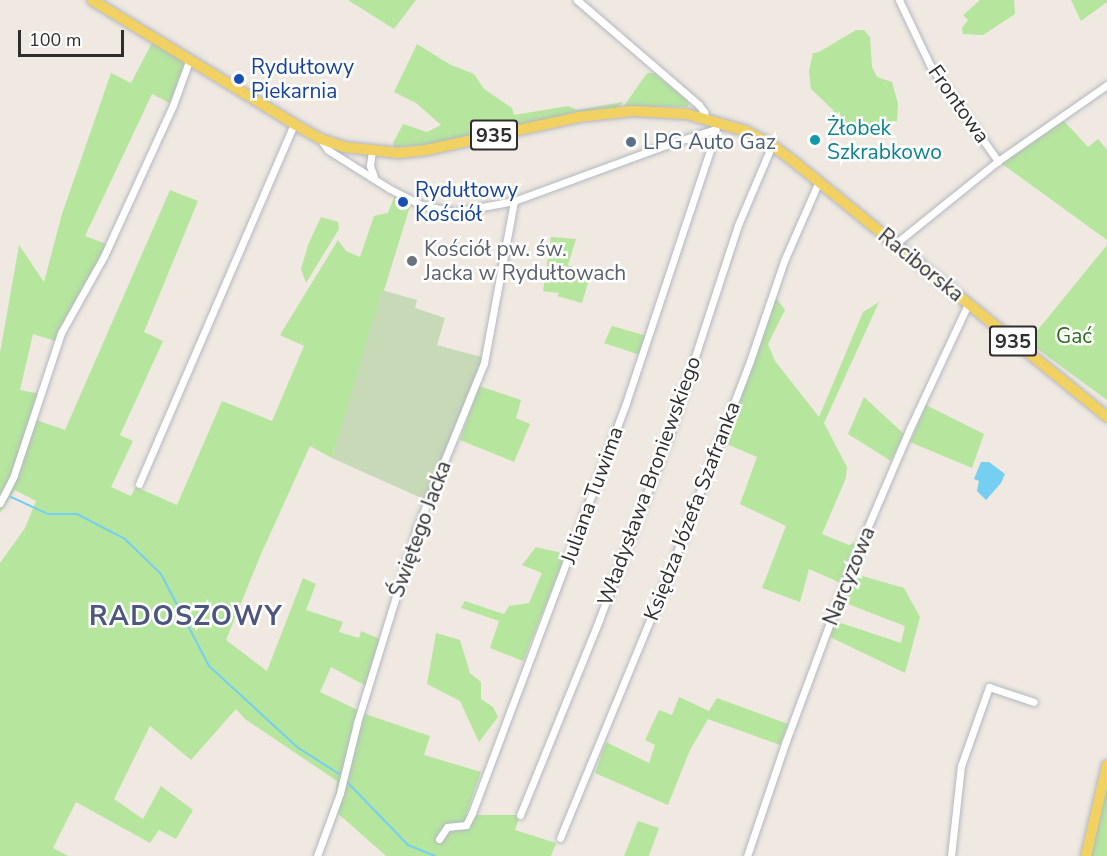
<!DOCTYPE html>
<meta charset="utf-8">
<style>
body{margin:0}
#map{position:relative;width:1107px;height:856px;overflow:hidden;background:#efe9e1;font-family:"Nunito Sans",sans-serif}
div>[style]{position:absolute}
.green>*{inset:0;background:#b6e59e}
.cemetery>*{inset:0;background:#c8d9b8}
.water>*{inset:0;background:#75cff0}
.stream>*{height:2px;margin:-1px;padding:0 1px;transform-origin:1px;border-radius:1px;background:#75cff0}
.roads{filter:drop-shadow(0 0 2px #b4b7c1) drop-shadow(0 0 2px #b4b7c1)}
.minor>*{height:7px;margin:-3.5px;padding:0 3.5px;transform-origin:3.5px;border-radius:3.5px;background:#fff}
.primary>*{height:10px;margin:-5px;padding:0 5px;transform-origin:5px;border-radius:5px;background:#f2d163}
.dots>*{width:16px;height:16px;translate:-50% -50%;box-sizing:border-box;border:3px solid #fff;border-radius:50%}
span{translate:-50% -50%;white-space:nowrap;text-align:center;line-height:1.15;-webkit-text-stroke:5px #fff;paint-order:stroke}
.shield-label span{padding:2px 4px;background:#fff;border:2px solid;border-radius:4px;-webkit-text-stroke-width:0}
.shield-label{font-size:20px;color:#2e2e2e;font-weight:700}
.transit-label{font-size:21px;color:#164399}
.left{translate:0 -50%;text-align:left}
.street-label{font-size:21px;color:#2e2e2e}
.culture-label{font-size:21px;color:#0d838f}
.service-label{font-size:21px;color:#4e5e75}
.worship-label{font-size:21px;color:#5b616d}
.park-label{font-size:21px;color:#2c6e1b}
.district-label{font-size:27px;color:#4d5680;font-weight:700;letter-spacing:1.5px}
.scale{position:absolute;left:18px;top:30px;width:106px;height:27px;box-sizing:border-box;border:3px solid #2e2e2e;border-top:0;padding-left:8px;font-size:18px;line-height:21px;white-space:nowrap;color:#2e2e2e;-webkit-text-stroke:4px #fff;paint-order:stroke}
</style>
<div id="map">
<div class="green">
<i style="clip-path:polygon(348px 0,416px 0,394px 29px)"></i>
<i style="clip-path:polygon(980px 0,1014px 0,1015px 14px,983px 35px,963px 34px,962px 28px,968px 20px,963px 15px)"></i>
<i style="clip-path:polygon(1071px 0,1107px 0,1107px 2px,1081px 21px)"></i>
<i style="clip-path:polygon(856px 30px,864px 30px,870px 37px,872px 67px,877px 77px,892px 82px,898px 104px,897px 121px,879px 137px,852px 130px,839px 123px,833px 110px,811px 89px,809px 71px,813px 53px,819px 52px)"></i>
<i style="clip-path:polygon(154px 39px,189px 61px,173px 105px,152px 94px,85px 236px,109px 245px,58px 342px,33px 334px,20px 390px,40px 394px,33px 419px,65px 430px,170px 190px,198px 201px,144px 332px,163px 341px,120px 435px,133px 441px,111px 487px,131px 496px,136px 487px,177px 505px,222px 401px,272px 421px,304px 346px,280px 335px,338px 240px,346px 251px,360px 257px,374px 216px,388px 213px,396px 192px,412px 200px,332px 458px,310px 446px,261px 554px,226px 640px,267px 671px,303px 578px,316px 584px,306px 610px,343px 622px,339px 632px,359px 638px,361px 631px,380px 639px,368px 687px,331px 667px,320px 692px,368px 715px,430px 736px,424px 755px,481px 772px,466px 815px,520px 815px,515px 830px,556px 843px,551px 856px,386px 856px,334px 810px,337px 781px,245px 719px,236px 709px,191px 760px,150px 726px,114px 799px,143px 819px,161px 786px,193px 810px,176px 839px,159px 830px,150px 843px,76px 802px,53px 848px,68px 856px,0 856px,0 563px,25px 528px,36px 501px,15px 490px,0 513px,0 353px,19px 245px,44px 282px,62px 214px,111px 73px,131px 83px)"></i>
<i style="clip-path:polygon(417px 44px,451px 65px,474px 74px,484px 89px,512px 108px,514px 115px,568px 106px,577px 110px,623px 102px,619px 107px,439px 144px,394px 147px,393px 143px,403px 124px,427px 132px,441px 125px,416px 103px,394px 92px)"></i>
<i style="clip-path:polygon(647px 73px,654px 73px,687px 100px,689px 105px,687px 107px,624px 106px)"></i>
<i style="clip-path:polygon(1064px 121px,1088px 147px,1098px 139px,1107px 150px,1107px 240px,998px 161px)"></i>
<i style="clip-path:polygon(321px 217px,338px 222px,339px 229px,306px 283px,301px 269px,308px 245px)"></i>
<i style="clip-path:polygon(551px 237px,576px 239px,568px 265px,591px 273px,582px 303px,557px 296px,559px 293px,543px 291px)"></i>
<i style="clip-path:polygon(1107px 245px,1107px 400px,1028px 342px)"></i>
<i style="clip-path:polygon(776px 298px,785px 310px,768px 344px,775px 361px,819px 417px,863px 312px,879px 302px,824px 423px,847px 467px,846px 478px,822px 534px,849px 545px,856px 542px,841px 583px,809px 569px,800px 602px,762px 588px,786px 526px,740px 504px,757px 457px,724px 443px)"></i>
<i style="clip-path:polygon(612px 326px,647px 336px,640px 355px,604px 343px)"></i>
<i style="clip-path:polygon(479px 386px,521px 400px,516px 418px,530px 424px,514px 462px,460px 440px)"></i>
<i style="clip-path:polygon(864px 397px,904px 434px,891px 461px,848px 434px)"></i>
<i style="clip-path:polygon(926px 405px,984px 434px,972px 468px,910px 442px)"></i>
<i style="clip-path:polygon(536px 547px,566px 554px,523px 661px,490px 648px,499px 621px,461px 608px,465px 601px,504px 614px,509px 606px,529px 603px,542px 573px,522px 565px)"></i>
<i style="clip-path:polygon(852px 573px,904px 588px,910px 599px,920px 617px,905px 673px,830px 637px,835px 621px,901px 643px,905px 626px,843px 602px)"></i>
<i style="clip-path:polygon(436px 633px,460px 640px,470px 673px,481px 682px,481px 699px,493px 707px,498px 717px,479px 742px,460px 701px,427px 684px)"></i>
<i style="clip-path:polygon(679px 697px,709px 711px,717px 698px,788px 724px,780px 745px,708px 719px,690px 750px,668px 805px,595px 773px,606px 742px,649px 763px,655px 745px,645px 740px,659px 710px,672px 715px)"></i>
<i style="clip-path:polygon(1107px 785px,1107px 856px,1091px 856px)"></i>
<i style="clip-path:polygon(638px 821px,659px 828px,649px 856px,624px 856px)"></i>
</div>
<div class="cemetery">
<i style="clip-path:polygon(382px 290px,417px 300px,415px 308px,445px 318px,437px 345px,485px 358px,428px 501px,332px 458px)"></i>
</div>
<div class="water">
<i style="clip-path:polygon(981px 462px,989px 462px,1005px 474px,1001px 483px,986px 500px,977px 491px,979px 481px,974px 479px)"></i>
</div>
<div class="stream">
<i style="left:11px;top:497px;width:41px;rotate:24.7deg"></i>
<i style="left:48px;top:514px;width:29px"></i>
<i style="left:77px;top:514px;width:54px;rotate:27.5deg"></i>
<i style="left:125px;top:539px;width:50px;rotate:44.2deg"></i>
<i style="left:161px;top:574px;width:104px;rotate:62.4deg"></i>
<i style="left:209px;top:666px;width:120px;rotate:42.6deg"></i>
<i style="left:297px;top:747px;width:50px;rotate:32.7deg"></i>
<i style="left:348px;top:783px;width:86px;rotate:45.9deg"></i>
<i style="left:408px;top:845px;width:29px;rotate:22deg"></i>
</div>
<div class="roads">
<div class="minor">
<i style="left:577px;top:0;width:161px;rotate:40.7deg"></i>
<i style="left:699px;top:105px;width:9px;rotate:54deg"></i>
<i style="left:704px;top:112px;width:6px;rotate:81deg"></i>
<i style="left:899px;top:0;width:72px;rotate:64.5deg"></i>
<i style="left:930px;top:65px;width:118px;rotate:54.7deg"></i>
<i style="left:321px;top:140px;width:12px;rotate:55deg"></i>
<i style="left:328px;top:150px;width:73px;rotate:32.2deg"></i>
<i style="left:390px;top:189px;width:35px;rotate:27deg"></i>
<i style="left:421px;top:205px;width:35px;rotate:12deg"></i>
<i style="left:455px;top:212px;width:60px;rotate:-10.6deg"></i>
<i style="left:514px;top:201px;width:168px;rotate:-20.2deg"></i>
<i style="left:672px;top:143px;width:46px;rotate:-17.7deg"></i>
<i style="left:372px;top:151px;width:15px;rotate:98deg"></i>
<i style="left:370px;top:166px;width:12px;rotate:70deg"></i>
<i style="left:895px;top:244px;width:132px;rotate:-38.9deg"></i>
<i style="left:998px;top:161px;width:133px;rotate:-34.9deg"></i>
<i style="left:139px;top:484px;width:392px;rotate:-66.7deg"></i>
<i style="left:0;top:503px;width:31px;rotate:-63deg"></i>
<i style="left:14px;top:475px;width:150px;rotate:-71.7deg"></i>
<i style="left:61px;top:333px;width:88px;rotate:-60.8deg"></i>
<i style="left:104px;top:256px;width:166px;rotate:-65.4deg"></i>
<i style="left:173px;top:105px;width:47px;rotate:-70deg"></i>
<i style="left:520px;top:815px;width:210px;rotate:-67.9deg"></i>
<i style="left:599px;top:620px;width:203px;rotate:-69.2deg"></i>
<i style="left:671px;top:430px;width:216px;rotate:-71.9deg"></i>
<i style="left:738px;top:225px;width:87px;rotate:-67deg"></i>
<i style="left:560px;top:838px;width:278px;rotate:-67.6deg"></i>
<i style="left:666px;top:581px;width:235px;rotate:-69.1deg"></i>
<i style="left:750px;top:361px;width:106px;rotate:-71.2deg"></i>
<i style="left:784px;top:261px;width:87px;rotate:-66.4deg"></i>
<i style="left:439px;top:839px;width:14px;rotate:-56deg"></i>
<i style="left:447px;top:827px;width:19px;rotate:-6deg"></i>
<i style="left:466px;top:825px;width:13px;rotate:-63deg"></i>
<i style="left:472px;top:813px;width:435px;rotate:-69.4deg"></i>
<i style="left:625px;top:406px;width:278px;rotate:-71.6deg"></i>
<i style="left:713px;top:142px;width:12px;rotate:-81deg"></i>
<i style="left:317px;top:856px;width:67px;rotate:-69.9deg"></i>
<i style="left:340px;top:793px;width:72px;rotate:-76.3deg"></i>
<i style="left:357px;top:723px;width:204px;rotate:-72.9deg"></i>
<i style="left:417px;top:528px;width:178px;rotate:-67.9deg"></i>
<i style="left:484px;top:363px;width:165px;rotate:-79.5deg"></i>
<i style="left:747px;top:856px;width:121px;rotate:-71.3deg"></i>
<i style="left:786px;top:741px;width:189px;rotate:-69.6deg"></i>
<i style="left:852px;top:564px;width:148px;rotate:-66.9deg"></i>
<i style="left:910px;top:428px;width:137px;rotate:-64.9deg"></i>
<i style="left:951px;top:856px;width:91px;rotate:-83.7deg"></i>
<i style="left:961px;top:766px;width:84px;rotate:-70.5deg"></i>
<i style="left:989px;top:687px;width:47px;rotate:18.4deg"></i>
</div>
<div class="primary">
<i style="left:92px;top:0;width:237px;rotate:31.5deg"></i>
<i style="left:294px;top:124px;width:31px;rotate:29deg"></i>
<i style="left:321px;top:139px;width:24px;rotate:19deg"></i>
<i style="left:344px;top:147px;width:55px;rotate:6.2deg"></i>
<i style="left:399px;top:153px;width:27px;rotate:-6deg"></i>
<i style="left:426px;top:150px;width:156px;rotate:-12.2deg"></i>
<i style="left:578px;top:117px;width:55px;rotate:-6.2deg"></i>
<i style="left:633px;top:111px;width:54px;rotate:3.2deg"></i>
<i style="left:687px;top:114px;width:61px;rotate:16.1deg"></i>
<i style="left:746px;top:131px;width:30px;rotate:28deg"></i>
<i style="left:772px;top:145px;width:31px;rotate:37deg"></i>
<i style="left:797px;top:164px;width:400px;rotate:39.2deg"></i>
<i style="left:1086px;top:856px;width:93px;rotate:-77deg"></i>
</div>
</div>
<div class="dots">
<i style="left:239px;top:79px;background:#1a4fb4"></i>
<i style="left:815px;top:140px;background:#0f9aa8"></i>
<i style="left:631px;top:142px;background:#5c6f8a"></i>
<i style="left:403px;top:202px;background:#1a4fb4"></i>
<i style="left:412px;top:261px;background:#6b7280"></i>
</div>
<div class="shield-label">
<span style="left:494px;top:135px">935</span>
<span style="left:1013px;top:341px">935</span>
</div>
<div class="transit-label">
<span class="left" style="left:251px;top:79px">Rydułtowy<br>Piekarnia</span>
<span class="left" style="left:415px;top:202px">Rydułtowy<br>Kościół</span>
</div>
<div class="street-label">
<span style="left:959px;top:104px;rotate:55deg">Frontowa</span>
<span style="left:921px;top:265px;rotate:39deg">Raciborska</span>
<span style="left:649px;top:481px;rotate:-70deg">Władysława Broniewskiego</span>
<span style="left:592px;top:495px;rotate:-70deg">Juliana Tuwima</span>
<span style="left:692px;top:511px;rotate:-69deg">Księdza Józefa Szafranka</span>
<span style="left:420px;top:529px;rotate:-70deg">Świętego Jacka</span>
<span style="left:849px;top:576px;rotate:-68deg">Narcyzowa</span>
</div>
<div class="culture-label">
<span class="left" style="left:827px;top:140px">Żłobek<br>Szkrabkowo</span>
</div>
<div class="service-label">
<span class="left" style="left:643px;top:142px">LPG Auto Gaz</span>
</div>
<div class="worship-label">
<span class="left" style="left:424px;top:261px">Kościół pw. św.<br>Jacka w Rydułtowach</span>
</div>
<div class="park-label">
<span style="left:1074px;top:336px">Gać</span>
</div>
<div class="district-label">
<span style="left:186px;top:617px">RADOSZOWY</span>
</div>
<div class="scale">100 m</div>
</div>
